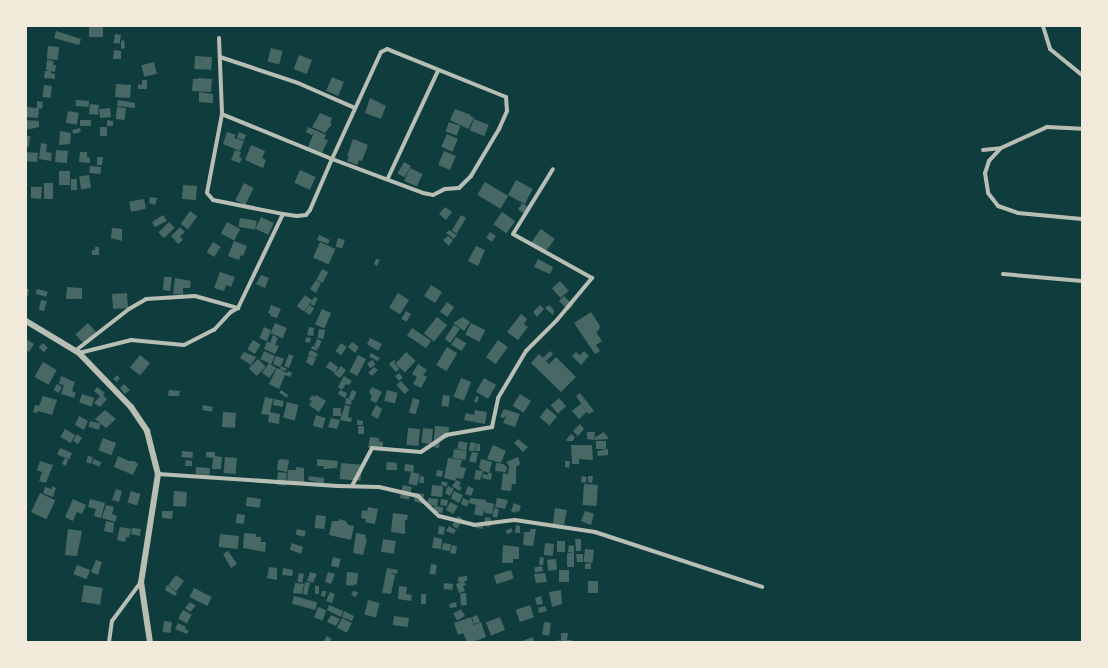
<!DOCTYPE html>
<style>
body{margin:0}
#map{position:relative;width:1108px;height:668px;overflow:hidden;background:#0f3d3e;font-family:Cabin,sans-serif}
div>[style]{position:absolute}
.building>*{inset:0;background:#486865;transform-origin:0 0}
.minor>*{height:4px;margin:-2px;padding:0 2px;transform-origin:2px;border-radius:2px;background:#b8beb3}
.tertiary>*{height:6px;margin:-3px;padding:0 3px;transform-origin:3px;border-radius:3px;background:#b8beb3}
span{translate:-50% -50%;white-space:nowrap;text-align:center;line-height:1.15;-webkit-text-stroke:3px #f1e9da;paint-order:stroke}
.frame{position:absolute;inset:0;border:27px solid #f1e9da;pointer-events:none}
</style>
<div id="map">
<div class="building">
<i style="left:89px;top:26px;width:14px;height:11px"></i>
<i style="clip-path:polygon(56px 31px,81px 39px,79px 45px,54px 38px)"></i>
<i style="left:115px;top:34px;width:6px;height:9px;rotate:9deg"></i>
<i style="clip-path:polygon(124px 40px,125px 48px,121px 49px,121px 41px)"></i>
<i style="left:48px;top:46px;width:11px;height:13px;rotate:5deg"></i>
<i style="left:271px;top:48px;width:12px;height:14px;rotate:14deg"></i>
<i style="clip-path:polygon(114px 50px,121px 51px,121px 59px,113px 59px)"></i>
<i style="left:299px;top:55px;width:14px;height:15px;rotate:21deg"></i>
<i style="left:195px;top:56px;width:17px;height:13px;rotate:3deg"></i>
<i style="clip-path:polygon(47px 60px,54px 61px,53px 65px,56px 65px,55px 72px,51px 71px,51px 73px,55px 74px,55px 79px,44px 78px,45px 71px,50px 71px,46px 70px)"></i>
<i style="left:154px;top:62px;width:12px;height:13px;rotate:76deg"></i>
<i style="left:332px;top:77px;width:13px;height:15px;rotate:23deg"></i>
<i style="clip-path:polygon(198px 78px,212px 79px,211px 92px,192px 91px,193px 79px,198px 79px)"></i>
<i style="clip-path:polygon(142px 80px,147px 80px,147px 89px,138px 89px,138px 84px,142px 85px)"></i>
<i style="left:116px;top:84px;width:15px;height:13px;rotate:4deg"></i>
<i style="left:44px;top:85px;width:8px;height:12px;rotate:7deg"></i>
<i style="clip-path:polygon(199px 92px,213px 94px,213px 103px,199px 102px)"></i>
<i style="clip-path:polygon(370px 98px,386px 106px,381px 119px,365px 113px)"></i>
<i style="left:76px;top:100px;width:13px;height:6px;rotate:4deg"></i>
<i style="clip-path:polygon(118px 100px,135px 103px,135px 108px,117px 106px)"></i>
<i style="clip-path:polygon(37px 101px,43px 102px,42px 109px,39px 108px,38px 118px,26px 117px,27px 107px,37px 108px)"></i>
<i style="left:90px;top:104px;width:9px;height:10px;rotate:6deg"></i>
<i style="left:117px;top:107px;width:9px;height:12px;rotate:6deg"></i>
<i style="left:110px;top:108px;width:9px;height:11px;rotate:84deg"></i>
<i style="clip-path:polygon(455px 109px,471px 115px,470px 116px,474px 118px,468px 129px,450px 120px)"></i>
<i style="left:68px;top:111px;width:11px;height:12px;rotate:10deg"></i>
<i style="clip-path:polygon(320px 113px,332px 118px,330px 123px,332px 124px,325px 133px,312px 127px)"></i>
<i style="left:474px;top:119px;width:16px;height:12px;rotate:22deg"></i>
<i style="clip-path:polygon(26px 120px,39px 121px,39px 127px,26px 130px)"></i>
<i style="left:80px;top:120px;width:11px;height:6px"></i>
<i style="clip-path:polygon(107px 120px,113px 121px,113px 126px,107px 126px)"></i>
<i style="left:449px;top:122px;width:12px;height:10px;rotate:20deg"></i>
<i style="left:100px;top:127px;width:7px;height:9px"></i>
<i style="clip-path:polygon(308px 127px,315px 130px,312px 135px,306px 132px)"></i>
<i style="left:80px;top:128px;width:4px;height:8px;rotate:76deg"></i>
<i style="clip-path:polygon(315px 130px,326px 135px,324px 139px,328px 140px,322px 153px,308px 147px)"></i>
<i style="clip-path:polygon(60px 131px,71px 133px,70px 144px,59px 145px)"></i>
<i style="clip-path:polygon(227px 132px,236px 135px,234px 138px,244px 141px,240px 151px,223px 144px)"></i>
<i style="clip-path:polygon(239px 132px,246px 135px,244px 140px,237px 138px)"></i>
<i style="left:447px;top:134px;width:12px;height:14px;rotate:24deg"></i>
<i style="clip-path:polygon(26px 136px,30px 136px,29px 147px,26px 146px)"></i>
<i style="clip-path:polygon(353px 139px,368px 145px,362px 161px,359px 160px,357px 165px,347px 161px,349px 157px,347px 156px)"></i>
<i style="clip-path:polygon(41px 143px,47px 144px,46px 152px,52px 153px,51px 161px,39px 159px)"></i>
<i style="clip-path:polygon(251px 145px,265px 151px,262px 158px,266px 160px,263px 168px,245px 160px)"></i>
<i style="left:56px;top:150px;width:12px;height:12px;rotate:5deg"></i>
<i style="clip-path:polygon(235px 150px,241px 152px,239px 157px,242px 158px,240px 163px,231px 160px)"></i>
<i style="left:444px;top:151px;width:13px;height:15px;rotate:23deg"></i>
<i style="left:26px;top:152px;width:12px;height:9px;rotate:5deg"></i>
<i style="clip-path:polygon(80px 152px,87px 152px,87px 157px,90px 158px,90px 163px,79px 162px)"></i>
<i style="clip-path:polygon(97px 157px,103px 157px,102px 165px,97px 165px)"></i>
<i style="left:404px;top:162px;width:8px;height:13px;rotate:30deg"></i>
<i style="left:90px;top:166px;width:11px;height:7px;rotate:5deg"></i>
<i style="left:410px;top:168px;width:14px;height:14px;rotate:25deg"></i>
<i style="left:300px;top:170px;width:17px;height:14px;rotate:24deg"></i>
<i style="left:59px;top:171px;width:11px;height:14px"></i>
<i style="left:89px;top:175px;width:13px;height:10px;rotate:81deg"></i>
<i style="left:71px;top:179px;width:6px;height:11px"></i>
<i style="left:516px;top:180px;width:19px;height:17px;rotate:28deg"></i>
<i style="left:485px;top:182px;width:27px;height:15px;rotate:31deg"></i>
<i style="left:44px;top:183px;width:9px;height:16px"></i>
<i style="left:244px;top:183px;width:11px;height:19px;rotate:27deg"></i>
<i style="left:183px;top:185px;width:14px;height:14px;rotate:4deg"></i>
<i style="clip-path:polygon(31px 187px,42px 187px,41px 199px,31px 198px)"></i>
<i style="clip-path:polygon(150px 197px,157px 198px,155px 205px,149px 203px)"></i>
<i style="left:144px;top:199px;width:10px;height:15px;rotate:79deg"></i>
<i style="clip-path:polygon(522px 203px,528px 207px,524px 213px,518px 210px)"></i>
<i style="clip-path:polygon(445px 207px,452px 212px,446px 220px,439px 214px)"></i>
<i style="left:190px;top:211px;width:9px;height:16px;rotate:36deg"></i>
<i style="left:502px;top:212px;width:16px;height:15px;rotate:35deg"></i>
<i style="clip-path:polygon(163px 215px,167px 221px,155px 227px,152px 222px)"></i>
<i style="left:461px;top:215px;width:6px;height:18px;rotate:31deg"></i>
<i style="left:261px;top:217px;width:14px;height:13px;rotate:25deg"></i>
<i style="left:240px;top:218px;width:17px;height:9px;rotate:10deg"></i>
<i style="left:169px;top:222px;width:8px;height:15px;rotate:45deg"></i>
<i style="left:227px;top:222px;width:15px;height:13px;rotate:28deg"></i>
<i style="clip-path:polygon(180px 227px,185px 232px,180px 236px,183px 240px,178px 244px,171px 236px)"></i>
<i style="clip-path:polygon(112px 228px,122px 229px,122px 241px,111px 238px)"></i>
<i style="left:541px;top:229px;width:17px;height:17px;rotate:36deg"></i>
<i style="clip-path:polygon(449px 230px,457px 235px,454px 239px,446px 233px)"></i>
<i style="left:490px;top:232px;width:7px;height:7px;rotate:34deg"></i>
<i style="clip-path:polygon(319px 235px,330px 240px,328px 244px,317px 240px)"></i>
<i style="clip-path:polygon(448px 236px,453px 240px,449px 246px,443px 240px)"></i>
<i style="left:338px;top:238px;width:7px;height:9px;rotate:16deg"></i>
<i style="clip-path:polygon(234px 241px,247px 246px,243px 256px,241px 255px,239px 260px,228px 256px)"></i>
<i style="left:213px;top:242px;width:9px;height:12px;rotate:32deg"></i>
<i style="left:320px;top:242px;width:17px;height:17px;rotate:24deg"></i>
<i style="clip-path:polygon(476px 246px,485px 250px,478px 266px,468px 261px)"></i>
<i style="clip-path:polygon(95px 247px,99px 247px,99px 255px,92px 255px,92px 250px,95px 250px)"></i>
<i style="clip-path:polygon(376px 259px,380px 260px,377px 266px,374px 264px)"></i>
<i style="clip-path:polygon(538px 259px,553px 267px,550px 274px,534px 267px)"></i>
<i style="left:322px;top:269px;width:7px;height:12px;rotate:27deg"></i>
<i style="clip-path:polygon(220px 272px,235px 277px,231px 287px,226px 285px,224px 291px,214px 288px)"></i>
<i style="clip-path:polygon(261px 275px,269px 278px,265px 288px,256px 284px)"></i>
<i style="clip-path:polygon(164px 277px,172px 277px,170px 291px,163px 290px)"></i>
<i style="clip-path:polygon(175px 278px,191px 281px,190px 288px,183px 288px,183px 295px,173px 294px)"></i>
<i style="clip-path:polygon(316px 280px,321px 283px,316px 293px,310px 289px)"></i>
<i style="left:560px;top:281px;width:13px;height:11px;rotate:48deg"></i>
<i style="left:431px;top:285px;width:13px;height:13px;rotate:32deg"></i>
<i style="clip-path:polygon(67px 287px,82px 288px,82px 299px,66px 299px)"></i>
<i style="clip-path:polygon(26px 289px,29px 289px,28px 296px,26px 296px)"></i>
<i style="left:37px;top:289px;width:11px;height:5px;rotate:15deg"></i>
<i style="left:127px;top:293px;width:15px;height:15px;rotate:86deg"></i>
<i style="left:398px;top:293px;width:13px;height:17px;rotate:32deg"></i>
<i style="left:305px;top:295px;width:9px;height:14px;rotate:36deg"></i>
<i style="left:564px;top:296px;width:13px;height:7px;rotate:45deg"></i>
<i style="left:314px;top:297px;width:4px;height:8px;rotate:27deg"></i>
<i style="clip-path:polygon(41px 300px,47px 301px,44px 311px,39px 310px)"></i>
<i style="left:447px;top:302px;width:9px;height:12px;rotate:36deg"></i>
<i style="clip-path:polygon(271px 305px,281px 309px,277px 318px,270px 316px,271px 314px,268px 313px)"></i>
<i style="left:309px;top:305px;width:6px;height:8px;rotate:31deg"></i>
<i style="clip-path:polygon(540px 305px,544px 309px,537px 317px,533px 312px)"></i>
<i style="clip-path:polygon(549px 305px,554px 310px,553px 315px,545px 308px)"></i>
<i style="left:322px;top:309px;width:10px;height:17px;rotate:24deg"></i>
<i style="left:406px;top:311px;width:6px;height:9px;rotate:31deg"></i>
<i style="clip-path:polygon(591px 312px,600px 326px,599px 330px,596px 332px,602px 341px,596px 345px,600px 351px,595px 354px,574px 323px)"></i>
<i style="clip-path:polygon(521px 314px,527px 319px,524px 324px,528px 327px,518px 340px,507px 332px)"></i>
<i style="left:437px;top:317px;width:13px;height:21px;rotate:39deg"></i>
<i style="clip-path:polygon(463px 317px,470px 322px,464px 331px,453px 323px)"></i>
<i style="left:88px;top:323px;width:12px;height:17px;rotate:48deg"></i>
<i style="left:275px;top:323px;width:13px;height:11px;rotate:23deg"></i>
<i style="left:471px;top:323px;width:16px;height:13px;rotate:27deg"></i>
<i style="left:454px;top:325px;width:7px;height:17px;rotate:34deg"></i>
<i style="left:264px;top:327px;width:8px;height:12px;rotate:23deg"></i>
<i style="clip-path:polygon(309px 327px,314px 328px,313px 336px,307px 335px)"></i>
<i style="left:412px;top:328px;width:23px;height:9px;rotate:34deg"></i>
<i style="left:319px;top:329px;width:6px;height:9px;rotate:9deg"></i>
<i style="clip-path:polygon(273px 335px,278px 338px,275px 345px,279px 346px,275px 354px,264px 349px,267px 341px,270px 343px)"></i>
<i style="left:306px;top:337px;width:5px;height:5px;rotate:11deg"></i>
<i style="left:456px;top:337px;width:12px;height:9px;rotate:31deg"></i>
<i style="clip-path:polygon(370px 338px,382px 344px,378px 351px,367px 344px)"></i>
<i style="clip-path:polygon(26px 339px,34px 344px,29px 352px,26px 350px)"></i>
<i style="left:317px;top:339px;width:5px;height:8px;rotate:22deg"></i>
<i style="left:253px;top:340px;width:9px;height:11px;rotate:32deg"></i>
<i style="left:498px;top:340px;width:12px;height:21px;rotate:35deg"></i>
<i style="clip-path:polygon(352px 342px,359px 347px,355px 353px,348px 347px)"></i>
<i style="left:43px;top:343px;width:7px;height:6px;rotate:45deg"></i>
<i style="left:341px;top:343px;width:7px;height:10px;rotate:34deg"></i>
<i style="left:312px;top:346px;width:6px;height:3px;rotate:18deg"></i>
<i style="left:447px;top:347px;width:12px;height:21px;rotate:31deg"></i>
<i style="clip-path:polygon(311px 350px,318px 354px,315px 358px,308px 354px)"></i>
<i style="left:264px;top:351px;width:12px;height:9px;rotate:24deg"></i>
<i style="clip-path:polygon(550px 351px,553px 354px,546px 361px,549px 364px,556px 357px,576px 377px,561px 392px,531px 363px,539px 354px,543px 358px)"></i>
<i style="clip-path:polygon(584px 351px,589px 356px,581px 365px,572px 356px,576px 352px,580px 355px)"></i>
<i style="clip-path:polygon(244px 352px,256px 357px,251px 365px,240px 358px)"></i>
<i style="left:406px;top:352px;width:13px;height:16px;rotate:42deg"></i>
<i style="left:371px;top:353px;width:10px;height:4px;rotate:29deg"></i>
<i style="left:289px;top:354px;width:5px;height:13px;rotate:22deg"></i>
<i style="left:140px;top:355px;width:13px;height:16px;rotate:39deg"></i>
<i style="clip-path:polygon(309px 355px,316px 359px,312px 366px,306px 362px)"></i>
<i style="left:358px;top:355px;width:9px;height:19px;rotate:27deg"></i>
<i style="clip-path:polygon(276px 356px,284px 359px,280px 367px,273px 364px)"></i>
<i style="left:258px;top:359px;width:11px;height:13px;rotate:45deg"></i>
<i style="clip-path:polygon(373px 360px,375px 365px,370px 368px,367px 363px)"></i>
<i style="clip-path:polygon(394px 360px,396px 362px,394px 363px,399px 369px,396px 372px,389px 364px)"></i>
<i style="clip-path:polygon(330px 361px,338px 367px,335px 373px,326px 367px)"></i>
<i style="left:43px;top:362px;width:16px;height:17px;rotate:30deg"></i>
<i style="left:269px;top:363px;width:9px;height:12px;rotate:36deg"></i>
<i style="clip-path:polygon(418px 364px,427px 370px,423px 375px,427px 377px,421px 388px,413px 384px,417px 377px,412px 374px)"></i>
<i style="clip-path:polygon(281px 366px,287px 369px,285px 371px,280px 369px)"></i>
<i style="clip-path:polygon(341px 366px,346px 370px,340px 378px,334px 374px)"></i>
<i style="clip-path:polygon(374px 367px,378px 370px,372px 376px,368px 373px)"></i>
<i style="clip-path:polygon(277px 368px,287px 373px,288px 371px,292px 373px,290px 377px,285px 375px,279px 389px,269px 384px)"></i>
<i style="left:399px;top:373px;width:6px;height:5px;rotate:51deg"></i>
<i style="clip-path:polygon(117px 375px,120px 378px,117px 382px,113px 379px)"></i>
<i style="clip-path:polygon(61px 376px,75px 382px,72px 391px,76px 393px,74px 398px,61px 394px,64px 385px,59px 384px)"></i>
<i style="clip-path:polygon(344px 376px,352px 381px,349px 385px,346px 384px,342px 390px,338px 387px)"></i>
<i style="left:461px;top:378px;width:11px;height:20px;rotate:22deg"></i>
<i style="left:484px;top:378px;width:14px;height:16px;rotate:30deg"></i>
<i style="left:401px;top:381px;width:12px;height:6px;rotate:48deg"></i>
<i style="left:57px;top:384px;width:6px;height:7px;rotate:31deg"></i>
<i style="clip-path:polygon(124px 384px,130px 390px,125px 394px,120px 388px)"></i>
<i style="clip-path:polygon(97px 387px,105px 393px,103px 395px,107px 399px,100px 407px,94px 403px,100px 396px,94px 391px)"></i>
<i style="clip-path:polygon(372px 387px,382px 392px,376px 403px,370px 400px,372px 396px,369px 392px)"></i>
<i style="clip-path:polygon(169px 390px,180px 391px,179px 396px,168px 396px)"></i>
<i style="left:281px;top:390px;width:9px;height:3px;rotate:36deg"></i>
<i style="clip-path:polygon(340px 390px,347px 393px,345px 398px,338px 394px)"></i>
<i style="left:352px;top:390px;width:5px;height:9px;rotate:22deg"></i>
<i style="left:387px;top:390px;width:11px;height:11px;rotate:15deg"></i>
<i style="clip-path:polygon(580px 393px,594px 411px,589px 414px,587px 412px,579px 419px,572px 411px,581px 404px,586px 411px,576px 396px)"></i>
<i style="left:82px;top:394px;width:13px;height:9px;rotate:18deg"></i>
<i style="left:520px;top:394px;width:13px;height:14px;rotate:32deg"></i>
<i style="clip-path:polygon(312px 395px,314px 397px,316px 395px,326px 401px,319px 412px,309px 405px,312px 401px,309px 400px)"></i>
<i style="left:443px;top:395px;width:7px;height:11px;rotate:8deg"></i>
<i style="clip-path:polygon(43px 396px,57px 400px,52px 415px,38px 411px,37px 413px,33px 412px,35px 405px,39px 406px)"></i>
<i style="left:476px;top:396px;width:3px;height:6px;rotate:18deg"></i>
<i style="clip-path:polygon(265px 397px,273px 399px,270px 412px,280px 414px,279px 424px,268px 422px,269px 415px,261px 414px)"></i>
<i style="left:346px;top:398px;width:6px;height:6px;rotate:9deg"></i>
<i style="left:413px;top:398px;width:7px;height:15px;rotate:16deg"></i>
<i style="left:559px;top:398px;width:11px;height:11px;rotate:49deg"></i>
<i style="left:274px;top:399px;width:10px;height:6px;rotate:11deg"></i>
<i style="left:287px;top:402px;width:12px;height:16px;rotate:14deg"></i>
<i style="left:203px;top:405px;width:10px;height:5px;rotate:11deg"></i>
<i style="clip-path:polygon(345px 405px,350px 406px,348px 417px,352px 418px,351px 422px,340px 420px)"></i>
<i style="clip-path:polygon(376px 405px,382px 409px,378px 419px,371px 415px)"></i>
<i style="left:333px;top:408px;width:8px;height:8px"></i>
<i style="left:547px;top:408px;width:13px;height:12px;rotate:39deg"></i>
<i style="clip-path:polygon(504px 409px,520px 414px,515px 427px,503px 423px,507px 414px,504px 418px,500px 417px)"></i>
<i style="clip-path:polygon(105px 410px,116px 419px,106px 428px,95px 419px)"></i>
<i style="clip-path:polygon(475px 410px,487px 412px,485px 424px,464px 420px,466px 413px,474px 415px)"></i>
<i style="left:223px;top:412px;width:13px;height:15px;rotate:4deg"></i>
<i style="left:316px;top:415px;width:10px;height:11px;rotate:17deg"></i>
<i style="clip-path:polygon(79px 416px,88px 421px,84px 430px,75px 425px)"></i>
<i style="clip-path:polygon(331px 418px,340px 420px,337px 429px,328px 427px)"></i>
<i style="clip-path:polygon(357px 420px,363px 421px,363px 425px,357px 425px)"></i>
<i style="left:90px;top:421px;width:11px;height:6px;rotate:15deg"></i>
<i style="clip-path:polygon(580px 424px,584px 429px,578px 436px,573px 431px)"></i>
<i style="left:358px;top:426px;width:6px;height:8px"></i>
<i style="clip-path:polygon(435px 426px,449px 427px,448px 438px,440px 438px,439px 448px,433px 447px)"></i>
<i style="left:408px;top:428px;width:12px;height:17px;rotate:5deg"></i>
<i style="left:423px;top:428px;width:10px;height:15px;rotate:6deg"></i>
<i style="left:65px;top:429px;width:12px;height:9px;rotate:31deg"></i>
<i style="clip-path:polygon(587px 432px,595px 432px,594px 440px,587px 439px)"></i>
<i style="clip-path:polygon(604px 432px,609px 439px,595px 440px,594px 438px)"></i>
<i style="clip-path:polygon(77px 434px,82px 438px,78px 444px,73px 441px)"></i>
<i style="clip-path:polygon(571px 434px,575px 437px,573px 441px,567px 441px,566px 440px)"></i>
<i style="clip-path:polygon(370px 437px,379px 438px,379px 441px,383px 442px,383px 449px,368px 448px)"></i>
<i style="left:103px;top:438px;width:14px;height:13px;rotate:21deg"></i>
<i style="clip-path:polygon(518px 439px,528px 447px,523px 452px,514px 443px)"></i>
<i style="left:459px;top:441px;width:9px;height:8px;rotate:13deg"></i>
<i style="left:596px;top:441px;width:10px;height:8px"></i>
<i style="clip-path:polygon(470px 442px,476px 443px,474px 451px,469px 451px)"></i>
<i style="clip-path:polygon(476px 444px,480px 444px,480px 451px,475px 451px)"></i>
<i style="clip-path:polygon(493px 445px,506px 451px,501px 463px,487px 459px)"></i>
<i style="clip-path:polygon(571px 445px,592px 445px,593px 460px,579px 459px,579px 464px,572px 464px)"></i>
<i style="left:60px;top:448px;width:13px;height:7px;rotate:23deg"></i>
<i style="left:454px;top:449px;width:13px;height:9px;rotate:9deg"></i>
<i style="clip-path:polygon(608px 449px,608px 455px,598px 456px,597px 451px)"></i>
<i style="left:182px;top:451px;width:11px;height:6px;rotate:5deg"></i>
<i style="clip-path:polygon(206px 452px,215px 452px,215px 456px,222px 457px,221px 469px,212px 469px,213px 458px,206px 457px)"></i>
<i style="clip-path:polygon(472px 452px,478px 453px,476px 463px,469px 461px)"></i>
<i style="clip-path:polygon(88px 456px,93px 457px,91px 464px,86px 462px)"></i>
<i style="clip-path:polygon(118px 456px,129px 461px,134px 461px,138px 464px,133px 475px,114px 467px)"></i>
<i style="left:225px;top:457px;width:12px;height:16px;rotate:5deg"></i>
<i style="clip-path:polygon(518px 457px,520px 464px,516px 467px,516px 484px,512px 484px,511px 491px,501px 490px,503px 473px,508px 474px,509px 466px,506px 462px)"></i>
<i style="clip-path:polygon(65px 458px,68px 460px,66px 466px,62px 464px)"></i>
<i style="clip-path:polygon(448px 458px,462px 460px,460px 467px,466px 468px,463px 479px,456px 478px,456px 481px,444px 478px)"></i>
<i style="left:94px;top:459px;width:8px;height:5px;rotate:23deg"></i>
<i style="clip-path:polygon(280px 459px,289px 460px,287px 472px,277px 470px,278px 461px)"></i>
<i style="clip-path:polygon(317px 459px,338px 461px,337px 468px,323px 469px,324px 466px,317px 466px)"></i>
<i style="clip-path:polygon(481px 459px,492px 462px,489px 473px,483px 471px,480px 480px,474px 479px,476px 470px,482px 471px,479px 467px)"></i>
<i style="clip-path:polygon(186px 460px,192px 461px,192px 466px,185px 466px)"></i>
<i style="clip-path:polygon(40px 461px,53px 465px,46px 483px,39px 481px,42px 472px,37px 470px)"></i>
<i style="clip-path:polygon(565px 461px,570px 461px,569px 468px,565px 467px)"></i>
<i style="clip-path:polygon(387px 462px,397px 463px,397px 470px,386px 470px)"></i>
<i style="left:341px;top:463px;width:21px;height:16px;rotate:5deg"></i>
<i style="clip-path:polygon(496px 463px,503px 464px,507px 467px,506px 472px,495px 471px)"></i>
<i style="left:405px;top:464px;width:9px;height:7px;rotate:6deg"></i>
<i style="left:196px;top:467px;width:14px;height:7px;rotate:4deg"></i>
<i style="clip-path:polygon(296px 467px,304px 468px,304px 485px,287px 483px,288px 470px,296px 470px)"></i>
<i style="left:437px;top:470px;width:6px;height:6px;rotate:9deg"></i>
<i style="left:278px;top:472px;width:9px;height:13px;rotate:6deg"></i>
<i style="left:411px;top:472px;width:9px;height:12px;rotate:13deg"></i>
<i style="clip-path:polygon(488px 473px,492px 473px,491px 480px,482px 478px,483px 474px,488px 475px)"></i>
<i style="clip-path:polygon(309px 476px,324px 478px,324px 484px,308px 480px)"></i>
<i style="clip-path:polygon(420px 476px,424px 477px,424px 483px,419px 483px)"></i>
<i style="left:582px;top:476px;width:5px;height:6px;rotate:11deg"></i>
<i style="clip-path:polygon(588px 476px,593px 476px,592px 483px,588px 482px)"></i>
<i style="clip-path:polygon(457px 480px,461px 483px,459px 486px,462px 488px,459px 491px,452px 486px)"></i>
<i style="left:442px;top:481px;width:6px;height:4px;rotate:18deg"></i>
<i style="left:584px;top:484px;width:14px;height:21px;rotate:4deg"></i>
<i style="left:403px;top:485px;width:9px;height:13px;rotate:13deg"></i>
<i style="left:432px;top:485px;width:11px;height:11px;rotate:5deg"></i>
<i style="clip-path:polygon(52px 486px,56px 488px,53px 497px,43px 493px,45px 487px,52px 489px)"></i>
<i style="clip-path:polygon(448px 486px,454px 489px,450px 496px,445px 493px)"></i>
<i style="clip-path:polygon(468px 486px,474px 489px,471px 496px,465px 494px)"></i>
<i style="clip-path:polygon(116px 489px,122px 491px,119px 502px,112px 500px)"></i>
<i style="left:131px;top:491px;width:10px;height:12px;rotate:17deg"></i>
<i style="left:174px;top:491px;width:13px;height:15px;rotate:4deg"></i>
<i style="clip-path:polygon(454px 491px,463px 495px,459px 503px,451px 498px)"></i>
<i style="left:40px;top:493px;width:17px;height:21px;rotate:25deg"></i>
<i style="clip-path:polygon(415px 493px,424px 494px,423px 504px,414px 501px)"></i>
<i style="left:247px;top:497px;width:14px;height:9px;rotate:8deg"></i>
<i style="left:428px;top:498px;width:10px;height:7px;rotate:6deg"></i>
<i style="clip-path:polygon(463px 498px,469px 501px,467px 507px,461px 504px)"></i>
<i style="clip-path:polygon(470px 498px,486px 500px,486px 502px,494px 504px,492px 514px,485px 513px,484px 510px,483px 515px,481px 516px,474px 514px,476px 505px,469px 503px)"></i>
<i style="clip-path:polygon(497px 498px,508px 500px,505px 509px,495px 507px)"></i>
<i style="clip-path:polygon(73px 499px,86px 505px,82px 514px,77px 512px,73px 521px,65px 517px)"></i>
<i style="clip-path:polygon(90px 499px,105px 503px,101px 518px,94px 516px,96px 509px,88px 507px)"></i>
<i style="left:441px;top:499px;width:7px;height:6px;rotate:8deg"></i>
<i style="clip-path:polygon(450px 502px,458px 506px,453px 514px,446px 510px)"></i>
<i style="clip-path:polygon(514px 503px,521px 506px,519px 512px,516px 511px,515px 513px,511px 511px)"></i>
<i style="clip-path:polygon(106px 505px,114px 507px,112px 514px,117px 516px,115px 522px,102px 518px)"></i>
<i style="left:434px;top:506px;width:9px;height:6px;rotate:6deg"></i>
<i style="clip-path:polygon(368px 507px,378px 509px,375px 524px,365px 522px,366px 519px,361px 518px,362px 510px,367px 511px)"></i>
<i style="left:494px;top:508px;width:5px;height:9px;rotate:11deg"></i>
<i style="clip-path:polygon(555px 508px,567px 510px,564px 525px,553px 524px)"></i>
<i style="clip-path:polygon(162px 511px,173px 511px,172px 519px,162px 518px)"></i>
<i style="clip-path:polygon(585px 511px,594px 514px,591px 525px,581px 521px)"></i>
<i style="clip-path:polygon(393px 513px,408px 515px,407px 520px,405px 520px,405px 534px,391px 532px)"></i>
<i style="left:237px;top:514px;width:8px;height:9px;rotate:7deg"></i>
<i style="left:316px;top:515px;width:10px;height:13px;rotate:6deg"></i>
<i style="clip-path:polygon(458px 516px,463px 519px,457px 529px,452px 525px)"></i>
<i style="clip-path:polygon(485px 517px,491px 518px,490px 527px,483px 526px,483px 529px,476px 528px,476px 523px,484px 524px)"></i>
<i style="clip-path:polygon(339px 519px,346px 521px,348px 525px,354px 526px,351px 540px,329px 535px,332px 521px,339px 521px)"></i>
<i style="clip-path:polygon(106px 521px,114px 523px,113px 533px,104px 531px)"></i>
<i style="clip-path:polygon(516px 525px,520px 526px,520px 533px,515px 533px)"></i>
<i style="left:439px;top:526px;width:6px;height:8px;rotate:9deg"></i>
<i style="clip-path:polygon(449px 526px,456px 530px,454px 534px,446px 531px)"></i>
<i style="clip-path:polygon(120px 527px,131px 529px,129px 537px,126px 537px,125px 542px,117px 540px)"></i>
<i style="clip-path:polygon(132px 528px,141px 529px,140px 536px,131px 534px)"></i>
<i style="left:511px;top:528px;width:4px;height:6px;rotate:63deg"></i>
<i style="clip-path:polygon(68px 529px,82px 531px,77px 556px,65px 555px)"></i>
<i style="left:297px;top:529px;width:9px;height:6px;rotate:13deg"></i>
<i style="clip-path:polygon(530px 529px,536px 529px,533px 546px,523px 545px,524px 532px,530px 532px)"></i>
<i style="clip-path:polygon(244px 533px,256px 534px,256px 537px,261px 537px,261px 542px,266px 542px,265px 552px,243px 548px)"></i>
<i style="clip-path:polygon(356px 533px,366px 535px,365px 538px,367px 539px,363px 555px,353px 553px)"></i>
<i style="left:220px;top:534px;width:19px;height:13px;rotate:6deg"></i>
<i style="clip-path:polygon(434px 537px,442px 539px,441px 549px,432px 548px)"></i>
<i style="left:383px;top:539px;width:13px;height:13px;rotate:9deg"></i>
<i style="clip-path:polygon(575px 539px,581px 539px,581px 551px,576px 551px)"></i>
<i style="left:557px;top:541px;width:8px;height:11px"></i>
<i style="left:292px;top:543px;width:12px;height:7px;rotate:20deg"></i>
<i style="left:443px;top:543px;width:8px;height:7px;rotate:7deg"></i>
<i style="left:545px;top:543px;width:9px;height:12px;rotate:6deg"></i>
<i style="clip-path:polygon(452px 545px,457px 546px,456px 554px,450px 553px)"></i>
<i style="clip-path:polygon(503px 545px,519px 547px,519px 559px,513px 559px,513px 563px,502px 563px)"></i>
<i style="clip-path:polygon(569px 545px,574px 546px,574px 553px,568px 552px)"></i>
<i style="left:585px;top:549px;width:9px;height:13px;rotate:6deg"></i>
<i style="clip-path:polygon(228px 551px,237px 564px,231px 568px,223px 554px)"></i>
<i style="left:567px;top:553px;width:7px;height:14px"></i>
<i style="clip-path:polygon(576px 554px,583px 554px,583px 562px,577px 562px)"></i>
<i style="left:333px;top:557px;width:8px;height:9px;rotate:14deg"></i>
<i style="clip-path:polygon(540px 557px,544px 558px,543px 565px,539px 565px)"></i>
<i style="left:556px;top:559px;width:11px;height:9px;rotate:85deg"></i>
<i style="clip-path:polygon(96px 560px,102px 562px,98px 575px,91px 572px)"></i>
<i style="clip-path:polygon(591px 563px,591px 569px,585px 569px,585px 564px)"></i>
<i style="left:431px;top:564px;width:6px;height:10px;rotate:9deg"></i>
<i style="left:77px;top:565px;width:14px;height:10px;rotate:21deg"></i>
<i style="left:542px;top:566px;width:5px;height:8px;rotate:79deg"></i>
<i style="clip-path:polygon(269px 567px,277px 568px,277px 580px,267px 578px)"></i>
<i style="clip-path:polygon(283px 568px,293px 570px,292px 576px,282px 575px)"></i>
<i style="clip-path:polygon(387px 568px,398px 570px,397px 574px,390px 573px,395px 575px,391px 594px,382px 593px)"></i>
<i style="left:511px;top:570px;width:9px;height:18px;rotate:72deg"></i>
<i style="left:559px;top:570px;width:10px;height:12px"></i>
<i style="clip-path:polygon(310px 572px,317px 574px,313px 583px,307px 581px)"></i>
<i style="clip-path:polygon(328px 572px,335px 574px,331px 584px,325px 582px)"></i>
<i style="clip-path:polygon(347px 572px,358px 573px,357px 585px,354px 584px,354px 586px,346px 585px)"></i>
<i style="left:299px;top:573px;width:5px;height:9px;rotate:11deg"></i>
<i style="clip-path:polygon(545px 573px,547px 582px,536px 583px,534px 574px)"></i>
<i style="left:176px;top:575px;width:10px;height:13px;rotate:37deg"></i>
<i style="clip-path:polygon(467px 576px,467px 581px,464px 581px,466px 585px,463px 586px,465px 591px,459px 593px,456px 584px,461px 582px,458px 582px,458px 577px)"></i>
<i style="left:588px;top:581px;width:10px;height:12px"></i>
<i style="clip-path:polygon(305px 582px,310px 583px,307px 595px,303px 594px)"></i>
<i style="clip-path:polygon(295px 583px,304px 584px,302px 594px,293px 593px)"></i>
<i style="left:444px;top:583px;width:9px;height:6px;rotate:6deg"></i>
<i style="left:84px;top:585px;width:19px;height:17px;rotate:9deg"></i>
<i style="clip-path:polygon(167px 585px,177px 593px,175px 596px,165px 590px)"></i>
<i style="left:315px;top:586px;width:4px;height:8px"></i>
<i style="clip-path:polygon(399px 586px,407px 587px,406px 594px,412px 595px,411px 601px,398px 599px)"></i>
<i style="left:194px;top:588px;width:20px;height:10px;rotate:27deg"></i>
<i style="clip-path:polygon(561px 590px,562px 604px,552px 607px,549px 592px)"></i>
<i style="clip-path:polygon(322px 591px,326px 591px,325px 597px,321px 596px)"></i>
<i style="clip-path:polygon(353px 591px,358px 592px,356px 597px,351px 595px)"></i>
<i style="clip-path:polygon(330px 592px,335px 594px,332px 603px,326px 601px)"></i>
<i style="left:466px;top:593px;width:12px;height:6px;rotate:85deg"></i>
<i style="left:421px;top:594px;width:5px;height:10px"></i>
<i style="left:294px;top:596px;width:24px;height:8px;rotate:15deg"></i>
<i style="clip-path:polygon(541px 596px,543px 604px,537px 605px,535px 598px)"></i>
<i style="left:368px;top:600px;width:12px;height:15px;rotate:14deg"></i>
<i style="clip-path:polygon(190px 602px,196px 606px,190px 612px,185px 608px)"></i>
<i style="clip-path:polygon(456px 602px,457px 607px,450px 608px,449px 604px)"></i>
<i style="clip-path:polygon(329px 605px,343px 611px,341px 617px,327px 610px)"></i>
<i style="left:530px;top:605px;width:13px;height:15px;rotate:72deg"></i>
<i style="clip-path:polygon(545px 606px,547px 611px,539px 613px,538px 608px)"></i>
<i style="left:318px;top:607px;width:9px;height:11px;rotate:21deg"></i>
<i style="left:461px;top:609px;width:8px;height:9px;rotate:60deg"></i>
<i style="left:183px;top:610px;width:10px;height:10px;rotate:29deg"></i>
<i style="clip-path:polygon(344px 611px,354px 616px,352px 621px,342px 617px)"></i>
<i style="clip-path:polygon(331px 615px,340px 619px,336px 626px,327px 622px)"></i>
<i style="clip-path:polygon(477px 615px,480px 622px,474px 624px,472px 617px)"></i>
<i style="left:394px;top:616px;width:15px;height:9px;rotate:8deg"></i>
<i style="clip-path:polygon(471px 617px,474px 625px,481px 622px,486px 637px,473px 642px,467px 642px,463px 633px,458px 635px,454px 623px)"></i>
<i style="left:500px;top:617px;width:14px;height:15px;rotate:69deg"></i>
<i style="left:342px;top:618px;width:11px;height:11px;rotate:27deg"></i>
<i style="left:164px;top:621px;width:8px;height:11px;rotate:7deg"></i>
<i style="left:544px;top:622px;width:7px;height:13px;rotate:8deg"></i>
<i style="clip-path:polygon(178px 623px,186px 627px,185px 629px,189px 631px,187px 634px,175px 629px)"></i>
<i style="clip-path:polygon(561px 633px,568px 633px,567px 640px,572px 640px,572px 642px,557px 642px,557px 640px,561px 641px)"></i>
<i style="clip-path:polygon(327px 636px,332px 639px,330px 642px,323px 642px)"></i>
<i style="clip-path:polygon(533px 637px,534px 642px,519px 642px)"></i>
</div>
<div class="minor">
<i style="left:1043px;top:26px;width:24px;rotate:73deg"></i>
<i style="left:1050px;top:49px;width:41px;rotate:39.1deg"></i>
<i style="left:219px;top:38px;width:76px;rotate:87.7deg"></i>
<i style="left:222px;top:114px;width:80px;rotate:100.8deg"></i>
<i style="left:207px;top:193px;width:9px;rotate:49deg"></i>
<i style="left:213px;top:200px;width:71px;rotate:11.3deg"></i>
<i style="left:220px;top:57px;width:82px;rotate:18.4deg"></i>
<i style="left:298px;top:83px;width:62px;rotate:23.7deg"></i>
<i style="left:1001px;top:148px;width:18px;rotate:133deg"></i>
<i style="left:989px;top:161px;width:13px;rotate:108deg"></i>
<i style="left:985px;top:173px;width:20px;rotate:81deg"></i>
<i style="left:988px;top:193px;width:16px;rotate:52deg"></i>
<i style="left:998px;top:206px;width:21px;rotate:19deg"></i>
<i style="left:1018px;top:213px;width:64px;rotate:5.4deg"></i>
<i style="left:983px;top:150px;width:18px;rotate:-6deg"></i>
<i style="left:1001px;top:148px;width:51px;rotate:-24.5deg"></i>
<i style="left:1047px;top:127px;width:35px;rotate:3deg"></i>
<i style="left:388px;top:178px;width:118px;rotate:-65deg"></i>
<i style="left:1003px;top:274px;width:79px;rotate:5.1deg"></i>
<i style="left:75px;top:351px;width:68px;rotate:-37.9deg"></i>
<i style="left:129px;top:309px;width:20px;rotate:-30deg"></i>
<i style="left:146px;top:299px;width:49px;rotate:-3.5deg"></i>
<i style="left:195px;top:296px;width:45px;rotate:15.6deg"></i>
<i style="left:79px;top:353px;width:54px;rotate:-14deg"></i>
<i style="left:131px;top:340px;width:53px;rotate:5.4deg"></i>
<i style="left:184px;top:345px;width:34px;rotate:-27deg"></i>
<i style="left:214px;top:330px;width:25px;rotate:-47deg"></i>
<i style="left:231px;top:312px;width:8px;rotate:-30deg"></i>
<i style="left:238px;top:308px;width:104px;rotate:-64.4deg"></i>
<i style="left:283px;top:214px;width:14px;rotate:8deg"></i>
<i style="left:297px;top:216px;width:9px;rotate:-6deg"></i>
<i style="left:306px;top:215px;width:6px;rotate:-51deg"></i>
<i style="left:310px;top:210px;width:56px;rotate:-66.7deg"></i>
<i style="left:332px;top:159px;width:97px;rotate:20.5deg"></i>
<i style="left:423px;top:193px;width:10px;rotate:11deg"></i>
<i style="left:433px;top:195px;width:13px;rotate:-27deg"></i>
<i style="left:445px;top:189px;width:14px;rotate:-4deg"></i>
<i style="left:459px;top:188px;width:17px;rotate:-45deg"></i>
<i style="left:471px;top:176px;width:55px;rotate:-59.2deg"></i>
<i style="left:499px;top:129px;width:20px;rotate:-66deg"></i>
<i style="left:507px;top:111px;width:14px;rotate:-94deg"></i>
<i style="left:506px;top:97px;width:128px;rotate:-158deg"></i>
<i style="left:387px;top:49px;width:7px;rotate:153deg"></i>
<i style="left:381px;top:52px;width:118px;rotate:114.6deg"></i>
<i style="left:332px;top:159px;width:119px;rotate:-157.8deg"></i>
<i style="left:158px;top:474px;width:180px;rotate:3.8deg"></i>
<i style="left:338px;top:486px;width:41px;rotate:1.4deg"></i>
<i style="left:379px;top:487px;width:40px;rotate:13deg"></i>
<i style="left:418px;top:496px;width:29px;rotate:44deg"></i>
<i style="left:439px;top:516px;width:36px;rotate:14deg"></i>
<i style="left:474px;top:525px;width:41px;rotate:-7deg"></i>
<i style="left:515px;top:520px;width:81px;rotate:8.5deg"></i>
<i style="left:595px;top:532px;width:176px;rotate:18.2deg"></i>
<i style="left:352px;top:486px;width:43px;rotate:-62.2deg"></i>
<i style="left:372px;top:448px;width:49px;rotate:4.7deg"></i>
<i style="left:421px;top:452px;width:30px;rotate:-34deg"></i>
<i style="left:446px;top:435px;width:47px;rotate:-9.9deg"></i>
<i style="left:492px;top:427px;width:30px;rotate:-78deg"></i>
<i style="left:498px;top:398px;width:55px;rotate:-59.2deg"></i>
<i style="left:526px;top:351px;width:44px;rotate:-45deg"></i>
<i style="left:557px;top:320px;width:55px;rotate:-50.2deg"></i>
<i style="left:592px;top:278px;width:90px;rotate:-150.9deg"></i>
<i style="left:513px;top:234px;width:76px;rotate:-58.4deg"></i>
<i style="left:109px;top:642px;width:21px;rotate:-82deg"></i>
<i style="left:112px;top:621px;width:49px;rotate:-53.4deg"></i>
</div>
<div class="tertiary">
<i style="left:26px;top:321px;width:62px;rotate:31.1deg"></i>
<i style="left:79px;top:353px;width:75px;rotate:46.1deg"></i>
<i style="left:131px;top:407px;width:29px;rotate:56deg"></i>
<i style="left:147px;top:431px;width:44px;rotate:75.7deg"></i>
<i style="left:158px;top:474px;width:109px;rotate:98.9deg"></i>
<i style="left:141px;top:582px;width:61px;rotate:81.5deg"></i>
</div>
<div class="frame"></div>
</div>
